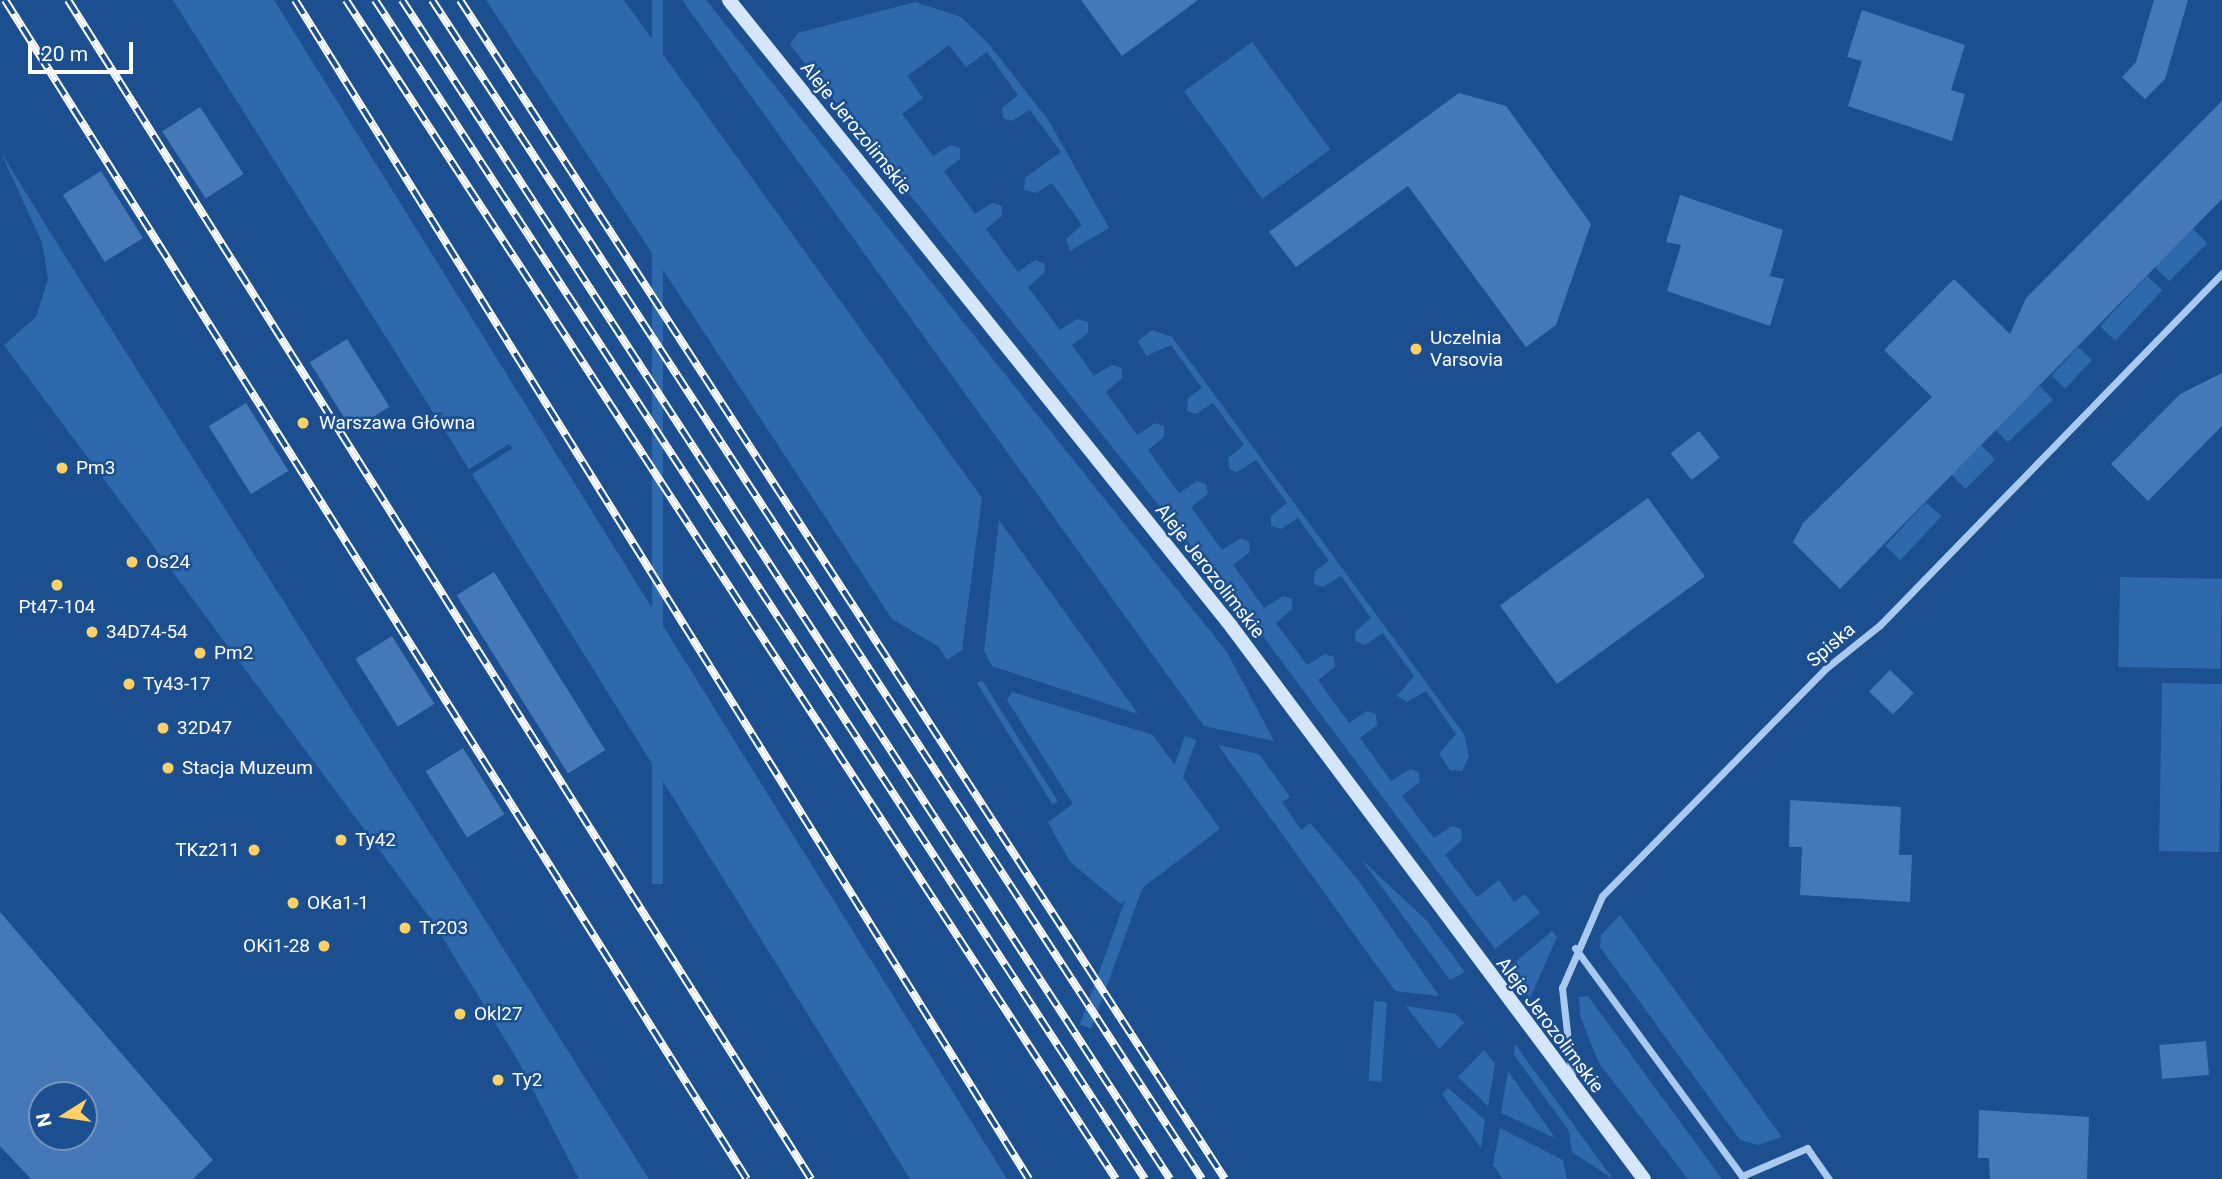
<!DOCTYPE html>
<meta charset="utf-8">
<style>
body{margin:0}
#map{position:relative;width:2222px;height:1179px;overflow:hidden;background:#1b4f8f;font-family:Roboto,sans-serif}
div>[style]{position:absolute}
.green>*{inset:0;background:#2e69ad;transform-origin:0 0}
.building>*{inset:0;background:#4478b7;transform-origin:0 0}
.minor>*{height:7px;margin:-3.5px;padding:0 3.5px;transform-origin:3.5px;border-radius:3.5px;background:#a9c9ee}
.secondary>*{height:14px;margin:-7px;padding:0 7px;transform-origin:7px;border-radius:7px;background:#d6e6fa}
.rail>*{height:8px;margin-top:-4px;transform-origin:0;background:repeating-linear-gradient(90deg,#1b4f8f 0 16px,#fff 0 32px);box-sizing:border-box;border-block:2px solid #fff}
.dots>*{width:19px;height:19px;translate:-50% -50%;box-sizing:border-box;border:4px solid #1b4f8f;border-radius:50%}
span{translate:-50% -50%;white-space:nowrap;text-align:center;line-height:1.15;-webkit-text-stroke:5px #1b4f8f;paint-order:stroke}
.street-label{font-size:19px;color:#fff}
.poi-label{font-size:19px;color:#fff}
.left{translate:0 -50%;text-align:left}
.right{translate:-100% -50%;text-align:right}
.north{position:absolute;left:28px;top:1081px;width:70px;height:70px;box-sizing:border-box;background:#1b4f8f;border:2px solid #7695bc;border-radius:50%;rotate:258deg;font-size:19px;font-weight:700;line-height:28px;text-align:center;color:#fff}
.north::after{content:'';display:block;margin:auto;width:24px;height:32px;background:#ffd166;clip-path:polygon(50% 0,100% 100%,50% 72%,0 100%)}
.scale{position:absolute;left:28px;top:42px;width:105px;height:32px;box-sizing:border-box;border:4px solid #fff;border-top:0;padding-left:9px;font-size:21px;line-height:24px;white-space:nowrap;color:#fff;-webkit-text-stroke:5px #1b4f8f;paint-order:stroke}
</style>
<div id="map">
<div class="green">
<i style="clip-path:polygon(173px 0,274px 0,1007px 1179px,910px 1179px,472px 474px,513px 448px,509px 444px,469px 469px)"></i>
<i style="clip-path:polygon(486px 0,624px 0,982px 498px,962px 650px,947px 660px,939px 647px,892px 619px)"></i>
<i style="left:652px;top:0;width:11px;height:884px"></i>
<i style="clip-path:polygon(682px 0,706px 0,1227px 652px,1274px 741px,1204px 726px)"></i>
<i style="clip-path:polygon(915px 2px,961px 17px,988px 43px,1049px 121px,1109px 228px,1070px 251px,1066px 239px,1082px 225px,1052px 183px,1036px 193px,1024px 190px,1025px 178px,1061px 152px,1030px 110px,1011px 121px,1003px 118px,1002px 108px,1018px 95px,987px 52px,966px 67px,949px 45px,907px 76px,923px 98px,902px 114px,933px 156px,951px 145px,960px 148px,960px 159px,944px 171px,975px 214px,992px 203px,1002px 206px,1002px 216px,986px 229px,1018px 272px,1035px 260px,1045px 264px,1044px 273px,1028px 287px,1060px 330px,1077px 319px,1088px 322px,1088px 333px,1072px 345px,1094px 376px,1112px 365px,1122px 368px,1122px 378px,1106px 392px,1137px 435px,1155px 423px,1164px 426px,1164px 437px,1148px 450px,1179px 493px,1197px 481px,1206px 484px,1208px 494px,1191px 507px,1222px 550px,1241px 538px,1249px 542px,1250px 552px,1233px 565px,1264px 608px,1283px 596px,1292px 599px,1292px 609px,1276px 623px,1307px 665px,1325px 654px,1334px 657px,1335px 667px,1318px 680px,1349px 723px,1367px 711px,1376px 714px,1377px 725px,1360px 738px,1391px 781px,1410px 769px,1419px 772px,1420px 782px,1402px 796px,1434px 838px,1452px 826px,1461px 829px,1462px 840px,1445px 855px,1477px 897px,1499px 880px,1514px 902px,1525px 894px,1540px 913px,1495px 949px,1254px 624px,790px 45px,798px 33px)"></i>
<i style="left:1252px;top:42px;width:133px;height:84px;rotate:54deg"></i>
<i style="clip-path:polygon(0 151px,65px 256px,649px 1179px,579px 1179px,517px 1059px,433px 922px,4px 345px,36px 317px,48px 279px,42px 242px)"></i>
<i style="left:2193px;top:229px;width:20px;height:54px;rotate:45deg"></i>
<i style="left:2147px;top:276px;width:21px;height:69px;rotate:43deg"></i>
<i style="clip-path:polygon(1152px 330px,1172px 337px,1464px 734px,1469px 756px,1462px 771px,1450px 770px,1439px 754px,1456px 734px,1426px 691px,1407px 702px,1397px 696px,1414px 676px,1383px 633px,1365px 645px,1356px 641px,1355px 632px,1371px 618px,1341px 576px,1323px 587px,1314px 584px,1315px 571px,1329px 561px,1298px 518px,1281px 529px,1271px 526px,1271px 516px,1287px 503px,1256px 460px,1237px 472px,1229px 469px,1228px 458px,1244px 445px,1213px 403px,1196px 414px,1187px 411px,1188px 398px,1202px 388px,1171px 345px,1146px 356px,1138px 341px)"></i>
<i style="left:2078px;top:347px;width:19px;height:39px;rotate:43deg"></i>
<i style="left:2040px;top:386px;width:19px;height:62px;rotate:47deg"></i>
<i style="left:1981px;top:445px;width:20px;height:42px;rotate:45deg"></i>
<i style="left:1926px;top:502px;width:21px;height:60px;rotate:43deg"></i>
<i style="clip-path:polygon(999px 520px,1138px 714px,992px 666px,984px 651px)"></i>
<i style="left:2120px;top:577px;width:102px;height:90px;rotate:1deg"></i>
<i style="left:982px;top:680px;width:143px;height:6px;rotate:58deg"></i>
<i style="left:2162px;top:683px;width:60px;height:168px;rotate:1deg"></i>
<i style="clip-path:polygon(1012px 692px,1153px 735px,1220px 829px,1121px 904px,1070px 862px,1048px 822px,1073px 804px,1007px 700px)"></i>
<i style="left:1185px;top:736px;width:12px;height:307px;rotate:20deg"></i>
<i style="clip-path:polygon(1218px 745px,1259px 754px,1290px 797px,1282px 802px,1301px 830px,1310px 823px,1359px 881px,1439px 996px,1395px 991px)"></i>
<i style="clip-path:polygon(1361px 859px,1426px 920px,1465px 972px,1450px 980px)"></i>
<i style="clip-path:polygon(1620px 915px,1782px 1137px,1758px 1145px,1740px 1140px,1600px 947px,1601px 935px)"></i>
<i style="clip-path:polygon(1552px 931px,1557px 937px,1530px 998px,1508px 968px)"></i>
<i style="clip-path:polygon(1588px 996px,1722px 1179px,1688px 1179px,1599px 1063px,1580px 1016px,1579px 997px)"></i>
<i style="left:1374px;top:1001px;width:13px;height:80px;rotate:4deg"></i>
<i style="clip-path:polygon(1406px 1006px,1456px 1014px,1464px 1023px,1439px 1049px)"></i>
<i style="clip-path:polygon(1515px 1044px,1613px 1179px,1572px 1152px,1569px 1131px,1514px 1055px)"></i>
<i style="clip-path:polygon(1484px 1050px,1495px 1064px,1488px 1106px,1458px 1077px)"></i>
<i style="clip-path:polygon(1508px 1071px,1555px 1138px,1501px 1113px)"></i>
<i style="clip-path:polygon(1448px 1088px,1485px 1120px,1481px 1148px,1442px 1094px)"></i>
<i style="clip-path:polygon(1500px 1128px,1563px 1160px,1567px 1179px,1503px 1179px,1493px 1165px)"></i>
</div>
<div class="building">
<i style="clip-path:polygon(1081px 0,1198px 0,1122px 56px)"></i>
<i style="clip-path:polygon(2154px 0,2188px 0,2165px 79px,2145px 99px,2122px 77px,2136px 62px)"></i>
<i style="clip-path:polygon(1862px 10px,1965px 45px,1951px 90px,1965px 94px,1952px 141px,1848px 106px,1862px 61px,1847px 57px)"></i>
<i style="clip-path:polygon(1459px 93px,1506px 106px,1591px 224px,1556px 325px,1526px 347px,1408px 186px,1296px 267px,1269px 232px)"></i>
<i style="clip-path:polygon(2222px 101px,2222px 199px,1840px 589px,1793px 542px,1803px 523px,1932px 397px,1884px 350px,1954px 279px,2010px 334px,2026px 298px)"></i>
<i style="left:200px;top:107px;width:80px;height:45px;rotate:57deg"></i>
<i style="left:101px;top:171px;width:79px;height:45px;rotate:58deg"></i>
<i style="clip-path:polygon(1680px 195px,1783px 230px,1770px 276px,1784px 279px,1770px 326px,1667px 291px,1681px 245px,1666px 242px)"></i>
<i style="left:347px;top:339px;width:80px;height:44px;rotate:58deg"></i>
<i style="clip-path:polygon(2222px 373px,2222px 426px,2148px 501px,2111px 464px,2180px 394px)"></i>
<i style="left:246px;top:403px;width:80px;height:44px;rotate:58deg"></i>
<i style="left:1699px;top:431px;width:34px;height:36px;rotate:52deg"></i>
<i style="left:1648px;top:498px;width:97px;height:183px;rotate:54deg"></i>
<i style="left:494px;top:572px;width:210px;height:44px;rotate:58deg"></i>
<i style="left:392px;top:636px;width:80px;height:43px;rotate:58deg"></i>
<i style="left:1890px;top:670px;width:33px;height:30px;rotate:44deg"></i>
<i style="left:463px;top:748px;width:78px;height:44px;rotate:58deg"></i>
<i style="clip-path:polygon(1790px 800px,1901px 807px,1899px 855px,1912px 855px,1910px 902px,1800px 895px,1802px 847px,1789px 847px)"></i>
<i style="clip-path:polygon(evenodd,0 912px,213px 1160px,193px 1179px,31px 1179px,0 1146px,0 912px,42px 1095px,84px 1095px,84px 1137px,42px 1137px,42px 1095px)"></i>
<i style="left:2206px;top:1041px;width:34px;height:47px;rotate:85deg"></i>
<i style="clip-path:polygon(1979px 1110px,2089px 1117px,2087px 1179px,1990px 1179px,1989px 1158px,1978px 1158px)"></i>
</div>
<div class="minor">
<i style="left:1575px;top:948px;width:286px;rotate:53.8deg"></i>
<i style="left:1572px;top:1077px;width:90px;rotate:-96.4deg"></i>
<i style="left:1562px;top:988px;width:100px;rotate:-66.5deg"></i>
<i style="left:1602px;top:896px;width:318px;rotate:-45.5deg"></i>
<i style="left:1825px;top:669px;width:70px;rotate:-38.7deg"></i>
<i style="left:1880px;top:625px;width:491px;rotate:-45.8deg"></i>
<i style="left:1742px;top:1176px;width:71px;rotate:-23.3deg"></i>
<i style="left:1807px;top:1148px;width:38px;rotate:55deg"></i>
</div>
<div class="secondary">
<i style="left:729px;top:0;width:802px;rotate:51.27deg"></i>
<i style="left:1231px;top:626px;width:690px;rotate:53.25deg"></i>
</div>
<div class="rail">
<i style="left:5px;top:0;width:1393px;rotate:57.82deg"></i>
<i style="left:68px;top:0;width:1394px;rotate:57.78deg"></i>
<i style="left:295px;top:0;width:1389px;rotate:58.1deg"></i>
<i style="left:346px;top:0;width:1408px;rotate:56.85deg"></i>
<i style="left:375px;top:0;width:1408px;rotate:56.85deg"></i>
<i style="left:402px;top:0;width:1407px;rotate:56.92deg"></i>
<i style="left:432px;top:0;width:1408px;rotate:56.85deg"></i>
<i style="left:460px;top:0;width:1405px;rotate:57.02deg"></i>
</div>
<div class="dots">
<i style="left:1416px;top:349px;background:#ffd166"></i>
<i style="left:303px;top:423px;background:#ffd166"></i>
<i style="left:62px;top:468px;background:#ffd166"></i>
<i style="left:132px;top:562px;background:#ffd166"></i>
<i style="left:57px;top:585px;background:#ffd166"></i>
<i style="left:92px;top:632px;background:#ffd166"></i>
<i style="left:200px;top:653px;background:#ffd166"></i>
<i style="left:129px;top:684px;background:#ffd166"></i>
<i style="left:163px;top:728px;background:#ffd166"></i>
<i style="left:168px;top:768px;background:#ffd166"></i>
<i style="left:341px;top:840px;background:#ffd166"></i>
<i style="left:254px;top:850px;background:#ffd166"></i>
<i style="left:293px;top:903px;background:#ffd166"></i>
<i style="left:405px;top:928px;background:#ffd166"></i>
<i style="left:324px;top:946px;background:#ffd166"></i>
<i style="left:460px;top:1014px;background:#ffd166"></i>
<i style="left:498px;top:1080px;background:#ffd166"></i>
</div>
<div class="street-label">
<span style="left:856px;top:128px;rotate:51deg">Aleje Jerozolimskie</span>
<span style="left:1210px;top:571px;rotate:52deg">Aleje Jerozolimskie</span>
<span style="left:1831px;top:645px;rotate:-41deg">Spiska</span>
<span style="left:1550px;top:1025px;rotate:53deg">Aleje Jerozolimskie</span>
</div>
<div class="poi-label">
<span class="left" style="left:1430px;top:349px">Uczelnia<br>Varsovia</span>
<span class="left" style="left:319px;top:423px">Warszawa Główna</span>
<span class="left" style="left:76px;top:468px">Pm3</span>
<span class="left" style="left:146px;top:562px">Os24</span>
<span style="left:57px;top:607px">Pt47-104</span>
<span class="left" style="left:106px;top:632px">34D74-54</span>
<span class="left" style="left:214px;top:653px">Pm2</span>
<span class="left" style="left:143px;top:684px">Ty43-17</span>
<span class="left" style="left:177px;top:728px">32D47</span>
<span class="left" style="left:182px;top:768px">Stacja Muzeum</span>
<span class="left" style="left:355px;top:840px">Ty42</span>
<span class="right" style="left:240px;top:850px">TKz211</span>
<span class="left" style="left:307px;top:903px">OKa1-1</span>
<span class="left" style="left:419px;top:928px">Tr203</span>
<span class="right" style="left:310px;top:946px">OKi1-28</span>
<span class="left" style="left:474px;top:1014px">Okl27</span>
<span class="left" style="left:512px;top:1080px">Ty2</span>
</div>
<div class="north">N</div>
<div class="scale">20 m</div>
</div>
